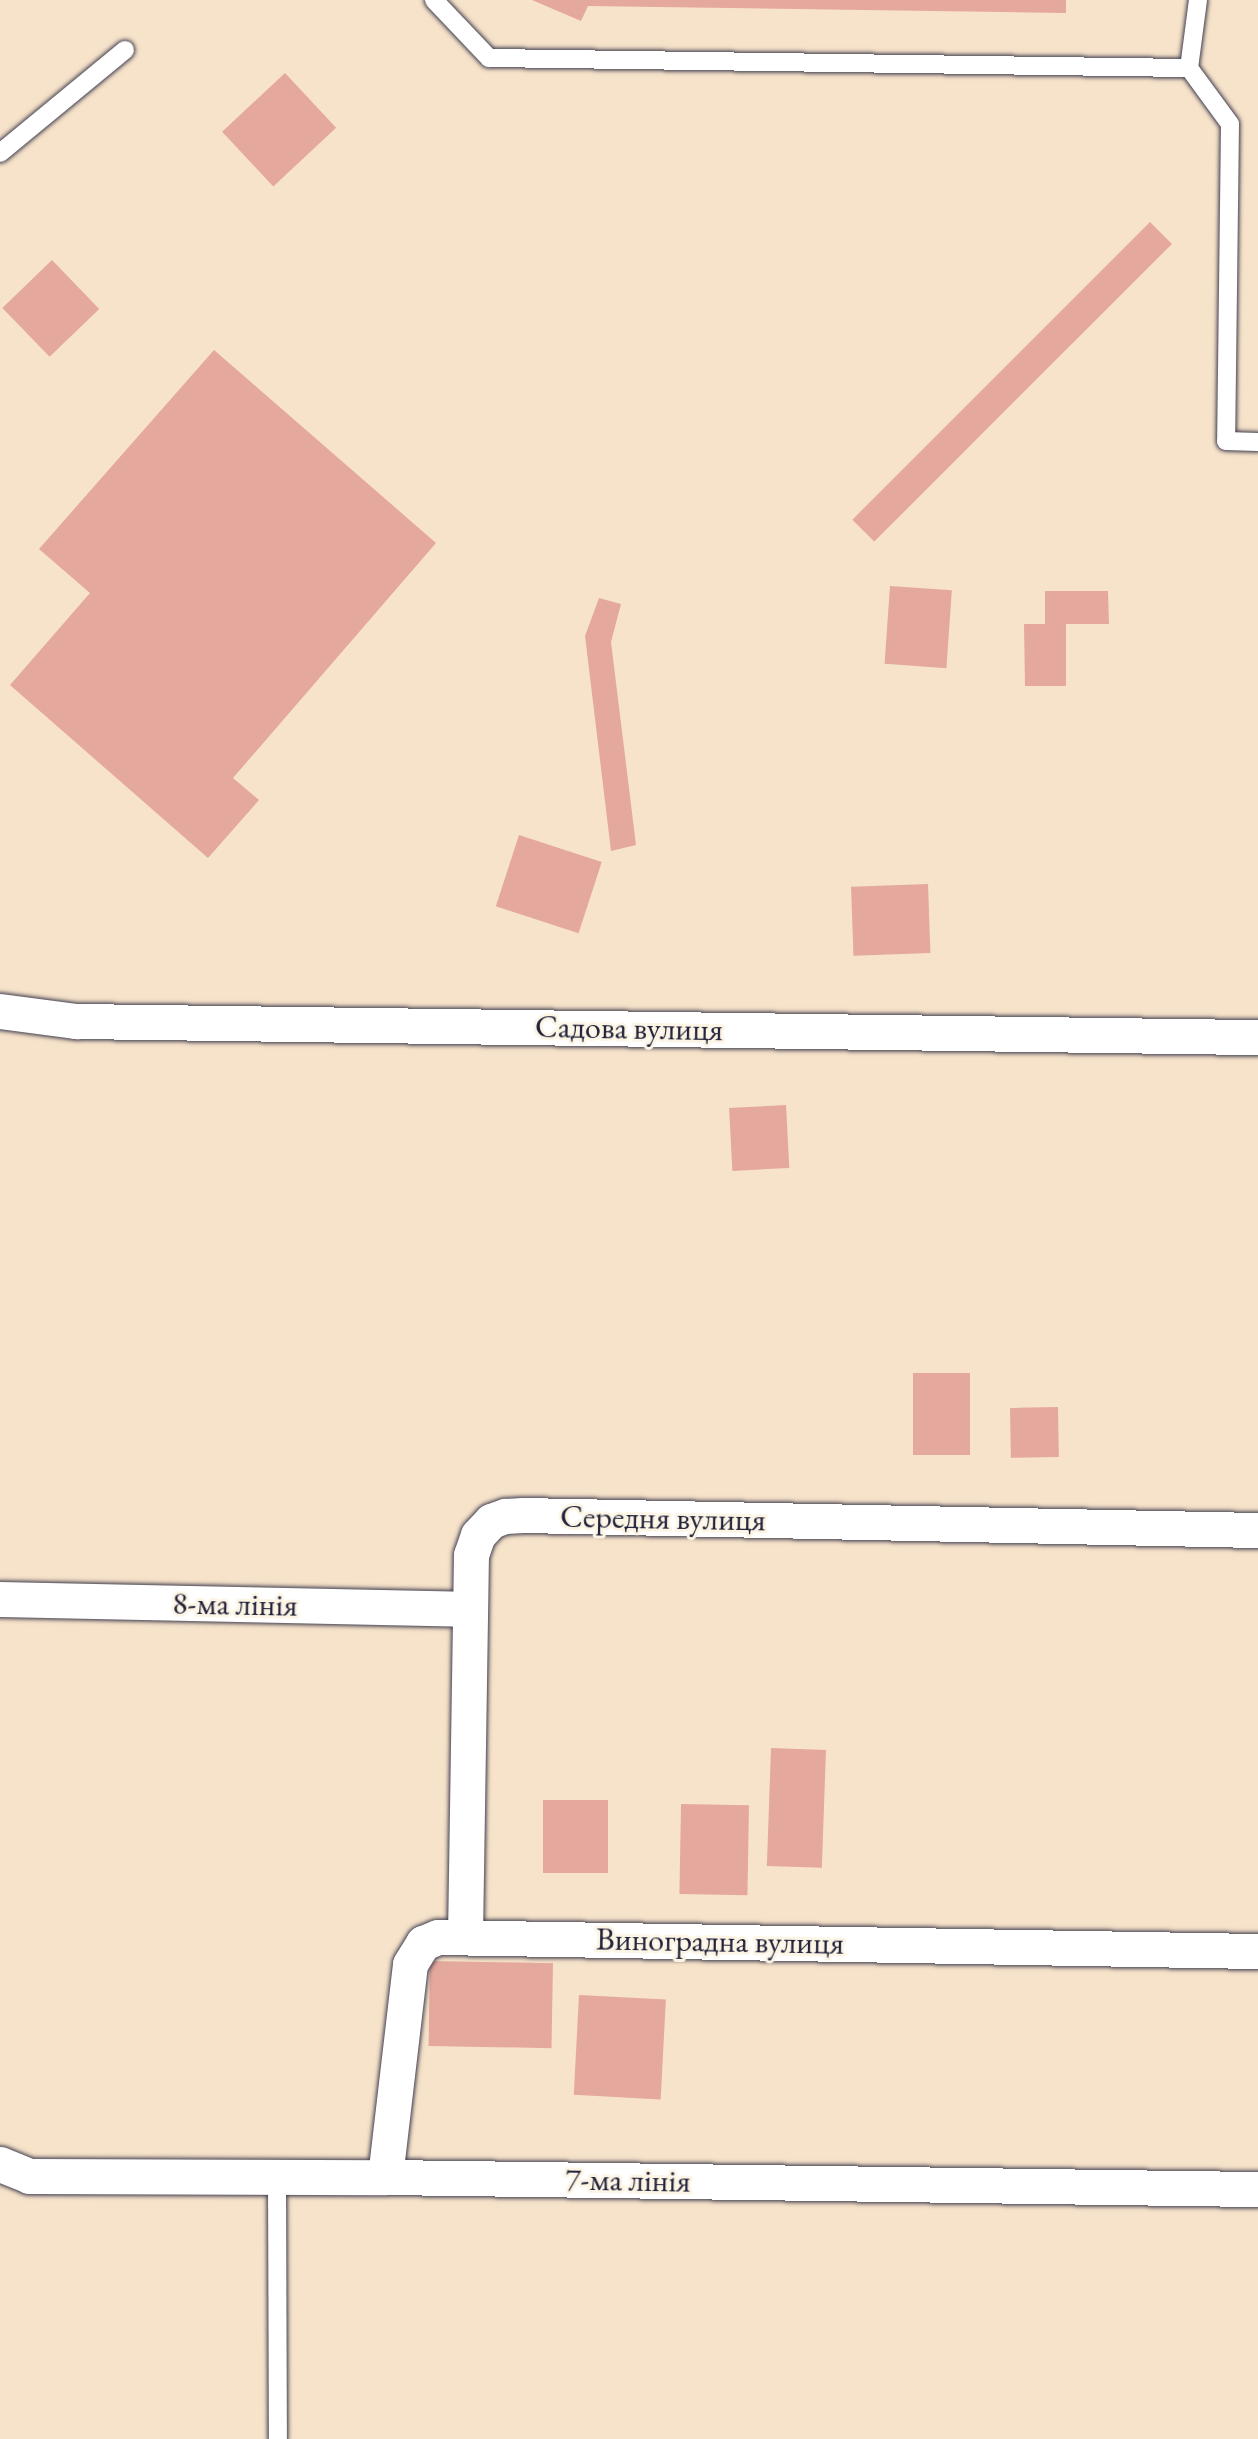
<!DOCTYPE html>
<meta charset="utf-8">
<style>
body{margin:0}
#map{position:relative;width:1258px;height:2439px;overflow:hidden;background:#f7e3ca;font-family:"EB Garamond",serif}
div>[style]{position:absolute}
.building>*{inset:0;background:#e5a89c;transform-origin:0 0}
.roads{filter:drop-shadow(0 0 2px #423f50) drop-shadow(0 0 2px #423f50)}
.lane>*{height:18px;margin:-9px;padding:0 9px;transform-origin:9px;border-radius:9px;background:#fff}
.street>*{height:35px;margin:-17.5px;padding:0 17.5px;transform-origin:17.5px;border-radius:17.5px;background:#fff}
span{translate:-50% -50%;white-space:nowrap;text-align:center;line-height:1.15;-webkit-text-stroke:6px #fcf5e5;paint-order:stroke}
.street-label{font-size:32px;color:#22223b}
</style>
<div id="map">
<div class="building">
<i style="clip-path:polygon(532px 0,1066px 0,1066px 13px,588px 6px,581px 21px)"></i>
<i style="left:285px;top:73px;width:75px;height:86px;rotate:47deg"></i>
<i style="left:1150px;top:222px;width:31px;height:421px;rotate:45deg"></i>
<i style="left:52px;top:260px;width:68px;height:69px;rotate:46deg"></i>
<i style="clip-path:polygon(214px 350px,436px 543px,233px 778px,259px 800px,208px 858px,10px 685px,90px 593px,39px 549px)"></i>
<i style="left:890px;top:586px;width:62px;height:78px;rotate:4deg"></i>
<i style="clip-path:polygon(1045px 591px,1108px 591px,1109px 624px,1066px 624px,1066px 686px,1025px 686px,1024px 624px,1045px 624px)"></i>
<i style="clip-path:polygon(599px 598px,621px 604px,611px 642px,636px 845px,611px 851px,585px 636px)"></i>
<i style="left:519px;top:835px;width:87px;height:75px;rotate:18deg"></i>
<i style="left:928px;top:884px;width:69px;height:77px;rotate:88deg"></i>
<i style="left:786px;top:1105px;width:63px;height:57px;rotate:87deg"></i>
<i style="left:913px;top:1373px;width:57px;height:82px"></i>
<i style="left:1058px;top:1407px;width:50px;height:48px;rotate:89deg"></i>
<i style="left:771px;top:1748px;width:55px;height:118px;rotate:2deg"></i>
<i style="left:608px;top:1800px;width:73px;height:65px;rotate:90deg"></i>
<i style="left:681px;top:1804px;width:68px;height:90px;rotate:1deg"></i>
<i style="left:430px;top:1961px;width:123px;height:85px;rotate:1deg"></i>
<i style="left:579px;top:1995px;width:87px;height:100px;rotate:3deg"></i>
</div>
<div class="roads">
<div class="lane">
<i style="left:434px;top:0;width:80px;rotate:46.5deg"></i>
<i style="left:489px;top:58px;width:700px;rotate:0.82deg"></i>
<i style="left:1198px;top:0;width:69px;rotate:97.5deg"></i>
<i style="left:1189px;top:68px;width:69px;rotate:53.8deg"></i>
<i style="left:1230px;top:124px;width:317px;rotate:90.7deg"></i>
<i style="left:1226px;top:441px;width:32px;rotate:2deg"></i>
<i style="left:0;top:153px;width:162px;rotate:-39.5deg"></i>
<i style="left:277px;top:2179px;width:260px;rotate:89.8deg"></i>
</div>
<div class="street">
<i style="left:0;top:1011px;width:77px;rotate:7.5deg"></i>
<i style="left:76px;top:1021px;width:1182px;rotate:0.78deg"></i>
<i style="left:0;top:1599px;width:470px;rotate:1.2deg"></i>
<i style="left:465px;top:1936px;width:381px;rotate:-89.1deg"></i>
<i style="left:471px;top:1555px;width:21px;rotate:-71deg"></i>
<i style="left:478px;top:1535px;width:19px;rotate:-47deg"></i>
<i style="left:491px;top:1521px;width:15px;rotate:-20deg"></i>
<i style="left:505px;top:1516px;width:18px;rotate:-3deg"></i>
<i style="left:523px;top:1515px;width:735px;rotate:1.17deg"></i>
<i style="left:0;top:2164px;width:31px;rotate:22deg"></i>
<i style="left:29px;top:2176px;width:356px;rotate:0.2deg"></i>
<i style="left:385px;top:2177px;width:873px;rotate:0.79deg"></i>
<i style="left:385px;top:2177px;width:214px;rotate:-83.3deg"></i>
<i style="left:410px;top:1964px;width:25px;rotate:-58deg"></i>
<i style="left:423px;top:1943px;width:16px;rotate:-22deg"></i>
<i style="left:438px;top:1937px;width:820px;rotate:0.98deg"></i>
</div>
</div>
<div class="street-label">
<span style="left:629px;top:1028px;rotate:1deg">Садова вулиця</span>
<span style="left:663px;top:1518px;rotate:1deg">Середня вулиця</span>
<span style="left:235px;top:1604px;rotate:1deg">8-ма лінія</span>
<span style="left:720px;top:1941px;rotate:1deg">Виноградна вулиця</span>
<span style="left:628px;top:2180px;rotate:1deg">7-ма лінія</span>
</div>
</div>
